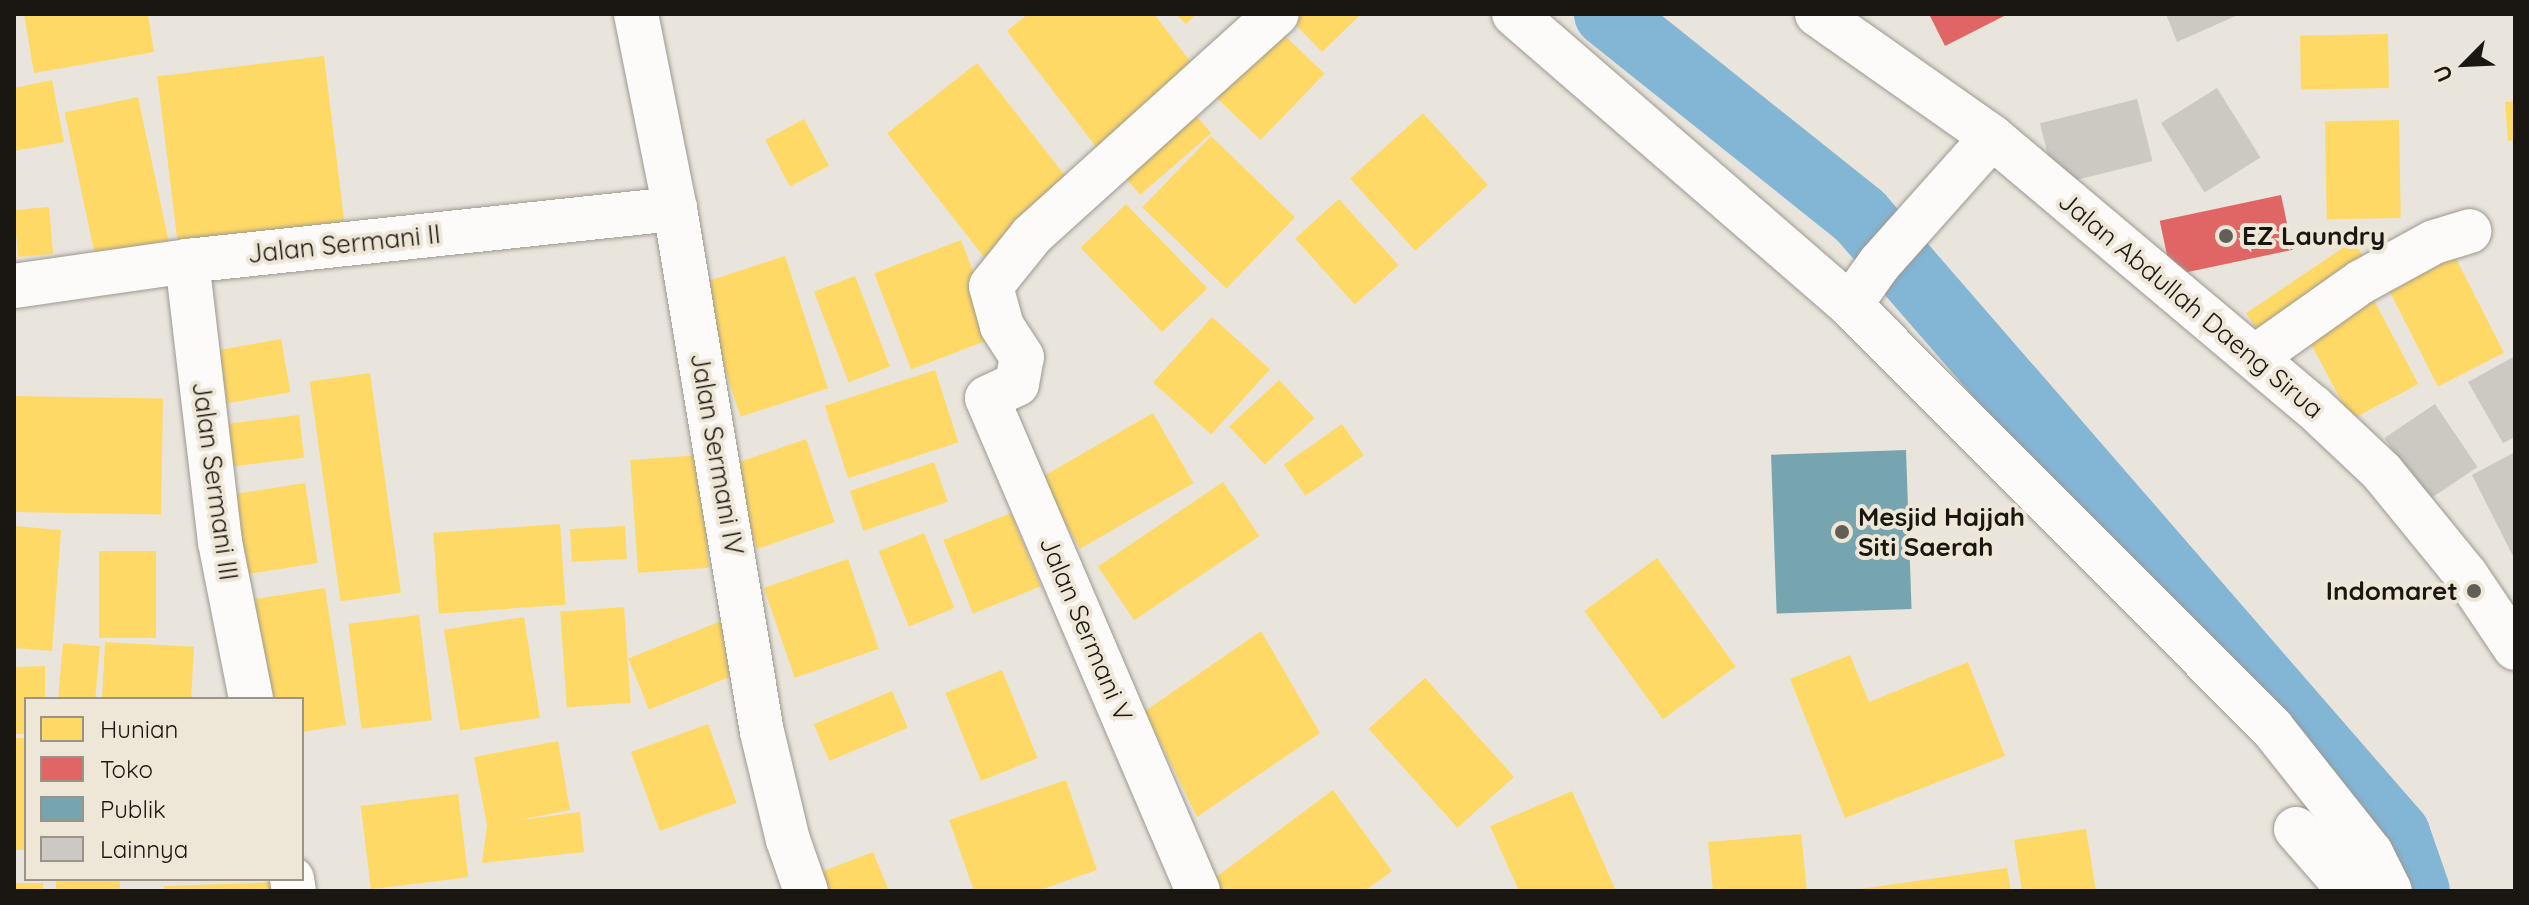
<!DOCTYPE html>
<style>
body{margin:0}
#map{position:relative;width:2529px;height:905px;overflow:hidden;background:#e9e5dc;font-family:Quicksand,sans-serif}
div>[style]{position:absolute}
.homes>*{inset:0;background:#ffd966;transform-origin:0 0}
.shops>*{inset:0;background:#e06666;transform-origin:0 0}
.public>*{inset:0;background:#76a5af;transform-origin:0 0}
.canal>*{height:66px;margin:-33px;padding:0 33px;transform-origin:33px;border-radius:33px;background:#83b5d4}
.building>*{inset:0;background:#ccc8c2;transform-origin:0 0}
.roads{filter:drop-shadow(0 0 2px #9c9992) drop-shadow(0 0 2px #9c9992)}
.street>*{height:44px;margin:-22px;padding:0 22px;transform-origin:22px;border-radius:22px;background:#fcfbfa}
.secondary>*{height:44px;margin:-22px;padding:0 22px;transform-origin:22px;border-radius:22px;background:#fcfbfa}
.dots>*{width:22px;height:22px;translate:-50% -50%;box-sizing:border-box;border:4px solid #eee6d7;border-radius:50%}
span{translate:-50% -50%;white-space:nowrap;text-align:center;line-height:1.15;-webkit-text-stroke:8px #eee6d7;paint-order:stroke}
.poi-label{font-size:26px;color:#1a1712;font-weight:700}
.left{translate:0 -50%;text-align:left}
.right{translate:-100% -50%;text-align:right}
.street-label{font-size:26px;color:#1a1712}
.frame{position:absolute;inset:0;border:16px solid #1a1712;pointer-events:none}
.legend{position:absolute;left:24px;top:697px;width:280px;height:184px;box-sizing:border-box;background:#eee6d7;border:2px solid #999388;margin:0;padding:10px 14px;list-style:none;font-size:24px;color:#1a1712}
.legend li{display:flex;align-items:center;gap:16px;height:40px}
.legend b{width:40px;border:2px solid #999388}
.north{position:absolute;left:2425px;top:24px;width:80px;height:80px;-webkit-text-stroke:6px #eee6d7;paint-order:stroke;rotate:246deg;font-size:22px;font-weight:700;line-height:32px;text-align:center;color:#1a1712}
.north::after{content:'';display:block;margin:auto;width:28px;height:36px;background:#1a1712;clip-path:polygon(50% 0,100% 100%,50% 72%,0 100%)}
</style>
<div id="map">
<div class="homes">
<i style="clip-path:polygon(24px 14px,148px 14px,154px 52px,34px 73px)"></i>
<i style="clip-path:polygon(1028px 14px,1154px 14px,1197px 70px,1097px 148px,1007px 31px)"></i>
<i style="clip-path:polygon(1176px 14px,1196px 14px,1186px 24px)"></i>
<i style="clip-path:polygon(1293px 14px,1361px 14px,1322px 52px,1289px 18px)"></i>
<i style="left:1277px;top:28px;width:66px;height:92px;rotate:44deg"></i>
<i style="left:2388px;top:34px;width:54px;height:88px;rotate:89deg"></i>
<i style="left:324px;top:56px;width:177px;height:168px;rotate:83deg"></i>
<i style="left:977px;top:63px;width:158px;height:114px;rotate:52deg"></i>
<i style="clip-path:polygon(52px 80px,64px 142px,14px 151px,14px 88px)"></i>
<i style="left:138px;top:97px;width:148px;height:75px;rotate:78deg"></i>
<i style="clip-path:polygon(2515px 101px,2515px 140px,2508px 141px,2505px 102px)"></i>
<i style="left:1185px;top:103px;width:40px;height:94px;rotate:49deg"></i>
<i style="left:1423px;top:113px;width:97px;height:98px;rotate:48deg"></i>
<i style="left:804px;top:119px;width:53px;height:44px;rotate:62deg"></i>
<i style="left:2399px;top:120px;width:98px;height:74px;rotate:89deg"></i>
<i style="left:1211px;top:136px;width:117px;height:99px;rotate:44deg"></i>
<i style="left:1339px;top:199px;width:89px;height:59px;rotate:48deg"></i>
<i style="left:1126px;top:204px;width:117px;height:63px;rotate:46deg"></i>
<i style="left:49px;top:207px;width:47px;height:35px;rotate:85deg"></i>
<i style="left:961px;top:240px;width:103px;height:93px;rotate:69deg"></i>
<i style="left:2353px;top:241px;width:30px;height:129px;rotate:56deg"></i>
<i style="left:2449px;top:245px;width:121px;height:74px;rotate:63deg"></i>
<i style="left:785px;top:256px;width:139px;height:92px;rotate:72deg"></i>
<i style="left:855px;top:276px;width:97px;height:44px;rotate:69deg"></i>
<i style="left:2370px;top:293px;width:103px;height:76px;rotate:62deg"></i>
<i style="left:1212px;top:317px;width:78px;height:88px;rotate:42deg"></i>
<i style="left:281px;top:339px;width:54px;height:74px;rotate:80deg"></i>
<i style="left:935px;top:370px;width:76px;height:116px;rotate:72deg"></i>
<i style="left:370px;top:373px;width:222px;height:61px;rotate:82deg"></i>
<i style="left:1279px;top:380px;width:52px;height:68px;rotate:47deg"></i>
<i style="left:14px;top:396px;width:149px;height:116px;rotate:1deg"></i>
<i style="left:1153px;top:413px;width:81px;height:131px;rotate:60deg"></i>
<i style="left:299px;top:415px;width:43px;height:78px;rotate:83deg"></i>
<i style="left:1342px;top:424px;width:38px;height:71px;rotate:55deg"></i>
<i style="left:806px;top:439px;width:88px;height:82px;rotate:71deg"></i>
<i style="left:701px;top:455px;width:113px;height:71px;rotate:86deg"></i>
<i style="left:934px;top:462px;width:42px;height:89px;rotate:71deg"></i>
<i style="left:1223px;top:482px;width:65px;height:151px;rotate:56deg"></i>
<i style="left:305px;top:483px;width:81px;height:71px;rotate:81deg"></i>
<i style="left:1011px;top:513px;width:79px;height:73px;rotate:68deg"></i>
<i style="left:560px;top:524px;width:81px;height:127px;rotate:86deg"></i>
<i style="clip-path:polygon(14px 526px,61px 530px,52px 651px,14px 648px)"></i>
<i style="left:625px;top:526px;width:33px;height:55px;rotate:87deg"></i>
<i style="left:924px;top:533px;width:81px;height:49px;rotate:68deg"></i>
<i style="left:99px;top:551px;width:57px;height:87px"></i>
<i style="left:1657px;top:558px;width:134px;height:90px;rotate:54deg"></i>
<i style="left:848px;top:559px;width:95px;height:89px;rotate:71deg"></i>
<i style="clip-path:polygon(325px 588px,346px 725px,302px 732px,302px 699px,258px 699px,243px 601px)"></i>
<i style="left:624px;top:607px;width:96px;height:64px;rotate:86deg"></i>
<i style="left:419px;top:615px;width:106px;height:71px;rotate:83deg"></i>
<i style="left:524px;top:617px;width:102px;height:81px;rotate:81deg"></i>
<i style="left:721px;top:621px;width:55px;height:100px;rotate:68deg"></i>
<i style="clip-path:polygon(1261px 631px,1320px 733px,1197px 817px,1145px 711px)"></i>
<i style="left:105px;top:642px;width:89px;height:57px;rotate:3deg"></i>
<i style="left:63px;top:643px;width:37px;height:56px;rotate:5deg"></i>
<i style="clip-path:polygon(1850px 655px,1869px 702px,1968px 662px,2005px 756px,1845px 818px,1790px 679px)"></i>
<i style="clip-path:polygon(45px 666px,45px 699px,26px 699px,26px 734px,14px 734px,14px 667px)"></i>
<i style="left:1002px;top:670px;width:95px;height:61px;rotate:68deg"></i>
<i style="left:1425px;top:678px;width:133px;height:76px;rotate:48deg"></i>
<i style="left:892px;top:691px;width:40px;height:85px;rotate:67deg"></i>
<i style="left:708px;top:724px;width:84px;height:82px;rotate:70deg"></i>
<i style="left:14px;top:738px;width:12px;height:112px"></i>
<i style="clip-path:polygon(558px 741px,570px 810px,514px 821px,580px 812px,584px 852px,482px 863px,487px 825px,474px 757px)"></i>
<i style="clip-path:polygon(1066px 780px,1097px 870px,1037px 891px,974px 891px,949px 820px)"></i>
<i style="clip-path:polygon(1333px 790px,1392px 871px,1365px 891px,1214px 891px,1208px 883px)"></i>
<i style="clip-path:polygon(1572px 791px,1616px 891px,1519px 891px,1490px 826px)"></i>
<i style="left:458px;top:794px;width:84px;height:98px;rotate:83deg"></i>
<i style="clip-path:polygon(2086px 829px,2096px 891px,2022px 891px,2014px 840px)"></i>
<i style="clip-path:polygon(1801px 834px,1807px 891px,1713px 891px,1708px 842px)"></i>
<i style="clip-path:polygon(873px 852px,889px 891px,829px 891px,821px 872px)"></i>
<i style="clip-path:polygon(2007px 868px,2011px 891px,1860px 891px,1860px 889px)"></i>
<i style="left:56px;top:879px;width:64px;height:12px"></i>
<i style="clip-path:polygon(289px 882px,289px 891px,165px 891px,164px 886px)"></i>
<i style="left:43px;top:883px;width:8px;height:29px;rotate:90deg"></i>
</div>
<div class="shops">
<i style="clip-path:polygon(1929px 14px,2008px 14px,1945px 46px)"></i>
<i style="left:2281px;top:195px;width:56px;height:124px;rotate:78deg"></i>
</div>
<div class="public">
<i style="left:1906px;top:450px;width:159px;height:135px;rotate:88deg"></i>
</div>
<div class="canal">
<i style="left:1607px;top:14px;width:324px;rotate:38.6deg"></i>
<i style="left:1860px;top:216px;width:819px;rotate:49.01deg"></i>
<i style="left:2397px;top:834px;width:60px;rotate:70.7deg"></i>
</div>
<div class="building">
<i style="clip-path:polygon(2166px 14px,2240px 14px,2177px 42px)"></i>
<i style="left:2217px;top:88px;width:82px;height:66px;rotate:58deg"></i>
<i style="left:2137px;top:99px;width:64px;height:100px;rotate:76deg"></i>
<i style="clip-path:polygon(2515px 356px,2515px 437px,2503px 443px,2468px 382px)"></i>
<i style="left:2435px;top:404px;width:76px;height:61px;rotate:56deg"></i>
<i style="clip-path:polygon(2515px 452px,2515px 560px,2472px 475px)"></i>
</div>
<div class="roads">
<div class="street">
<i style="left:636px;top:14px;width:199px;rotate:78.7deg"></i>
<i style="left:675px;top:209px;width:530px;rotate:80.56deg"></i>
<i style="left:762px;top:732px;width:111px;rotate:76.5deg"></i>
<i style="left:788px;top:840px;width:54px;rotate:70.6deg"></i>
<i style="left:1514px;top:14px;width:444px;rotate:40.9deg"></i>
<i style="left:1850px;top:305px;width:598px;rotate:45.07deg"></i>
<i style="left:2272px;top:728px;width:159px;rotate:51.6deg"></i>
<i style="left:2371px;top:853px;width:42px;rotate:63.4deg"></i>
<i style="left:187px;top:261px;width:283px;rotate:83.3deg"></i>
<i style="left:220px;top:542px;width:160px;rotate:78.8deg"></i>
<i style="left:14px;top:286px;width:175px;rotate:-8.2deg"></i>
<i style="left:187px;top:261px;width:491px;rotate:-6.1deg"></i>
<i style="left:1850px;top:305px;width:50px;rotate:-54.7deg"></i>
<i style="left:1879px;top:264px;width:170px;rotate:-48.3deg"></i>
<i style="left:2255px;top:357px;width:130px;rotate:-35.3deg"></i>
<i style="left:2361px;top:282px;width:83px;rotate:-28.7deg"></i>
<i style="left:2434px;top:242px;width:37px;rotate:-17deg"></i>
<i style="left:2296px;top:829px;width:82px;rotate:48.9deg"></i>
<i style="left:292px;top:879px;width:12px;rotate:81deg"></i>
<i style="left:1198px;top:891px;width:536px;rotate:-113.17deg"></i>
<i style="left:987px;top:398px;width:33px;rotate:-25deg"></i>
<i style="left:1017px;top:384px;width:27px;rotate:-80deg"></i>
<i style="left:1022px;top:357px;width:37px;rotate:-123deg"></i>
<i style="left:1002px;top:326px;width:41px;rotate:-105.4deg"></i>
<i style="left:991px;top:286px;width:65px;rotate:-51.2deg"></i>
<i style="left:1032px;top:235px;width:330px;rotate:-42.1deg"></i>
</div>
<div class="secondary">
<i style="left:1817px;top:14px;width:214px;rotate:35.1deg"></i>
<i style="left:1992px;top:137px;width:418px;rotate:40.1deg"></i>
<i style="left:2312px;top:406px;width:96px;rotate:43.3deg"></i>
<i style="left:2382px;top:472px;width:133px;rotate:50.8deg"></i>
<i style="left:2466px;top:575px;width:88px;rotate:56.1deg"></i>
</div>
</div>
<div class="dots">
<i style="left:2226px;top:236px;background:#625f59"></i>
<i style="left:1842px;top:532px;background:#625f59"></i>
<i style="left:2474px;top:591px;background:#625f59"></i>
</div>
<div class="poi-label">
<span class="left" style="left:2242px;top:236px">EZ Laundry</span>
<span class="left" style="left:1858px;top:532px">Mesjid Hajjah<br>Siti Saerah</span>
<span class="right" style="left:2458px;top:591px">Indomaret</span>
</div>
<div class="street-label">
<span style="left:344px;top:244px;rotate:-6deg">Jalan Sermani II</span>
<span style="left:2191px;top:305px;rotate:40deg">Jalan Abdullah Daeng Sirua</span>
<span style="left:717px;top:454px;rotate:80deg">Jalan Sermani IV</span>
<span style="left:215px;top:481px;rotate:82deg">Jalan Sermani III</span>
<span style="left:1086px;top:629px;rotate:67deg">Jalan Sermani V</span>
</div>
<div class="frame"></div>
<ul class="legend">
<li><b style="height:22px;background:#ffd966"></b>Hunian</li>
<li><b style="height:22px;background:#e06666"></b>Toko</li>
<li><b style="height:22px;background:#76a5af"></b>Publik</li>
<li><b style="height:22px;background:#ccc8c2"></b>Lainnya</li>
</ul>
<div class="north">U</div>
</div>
